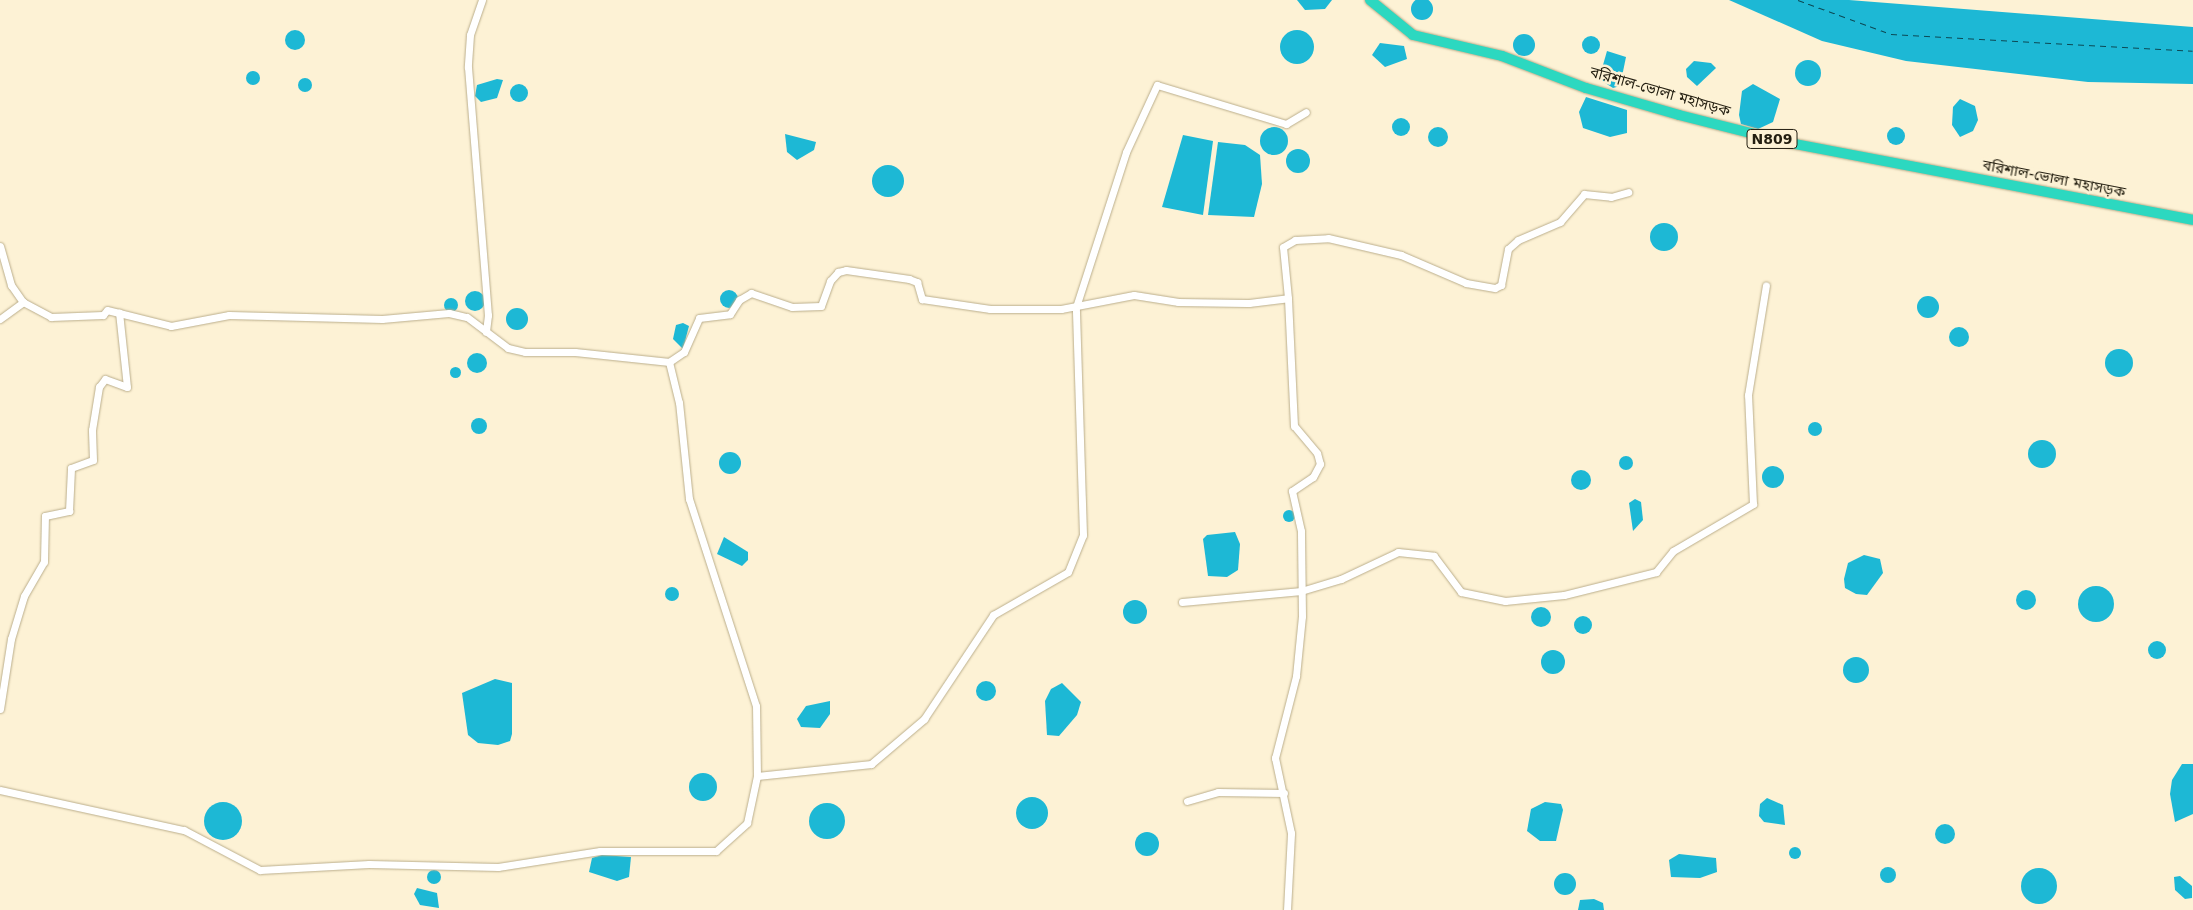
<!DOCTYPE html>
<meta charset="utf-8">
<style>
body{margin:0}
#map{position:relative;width:2193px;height:910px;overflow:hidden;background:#fdf2d5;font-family:"DejaVu Sans","Noto Sans Bengali",sans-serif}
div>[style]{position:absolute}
.water>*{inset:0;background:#1db8d5}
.round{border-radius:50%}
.ferry>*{height:1px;margin-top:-0.5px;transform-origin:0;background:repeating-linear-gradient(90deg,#0b4854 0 6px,transparent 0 11px)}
.roads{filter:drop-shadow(0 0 1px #bbae8c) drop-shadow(0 0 1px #bbae8c)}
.minor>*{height:7px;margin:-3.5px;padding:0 3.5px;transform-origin:3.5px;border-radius:3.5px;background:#fff}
.highway>*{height:10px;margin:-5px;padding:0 5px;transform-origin:5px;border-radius:5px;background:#2cd8c0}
span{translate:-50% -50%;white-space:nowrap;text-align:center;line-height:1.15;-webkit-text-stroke:5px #fdf2d5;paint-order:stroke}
.shield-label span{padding:1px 4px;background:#fdf2d5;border:1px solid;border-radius:4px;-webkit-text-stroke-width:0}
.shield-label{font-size:14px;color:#231e10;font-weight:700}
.street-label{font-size:15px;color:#231e10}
</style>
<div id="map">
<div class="water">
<i class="round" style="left:1411px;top:-2px;width:22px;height:22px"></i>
<i style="clip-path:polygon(1297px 0,1332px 0,1325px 9px,1305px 10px)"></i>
<i style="clip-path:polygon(1729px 0,1849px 0,2193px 27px,2193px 84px,2088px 82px,1906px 61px,1822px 41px)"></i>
<i class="round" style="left:1280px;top:30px;width:34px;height:34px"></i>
<i class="round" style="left:285px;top:30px;width:20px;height:20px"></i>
<i class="round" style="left:1513px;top:34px;width:22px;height:22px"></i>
<i class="round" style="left:1582px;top:36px;width:18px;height:18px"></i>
<i style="clip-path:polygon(1380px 43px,1404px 46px,1407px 59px,1385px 67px,1372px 55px)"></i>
<i style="clip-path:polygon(1607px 51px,1626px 57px,1620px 86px,1613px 88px,1599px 79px)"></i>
<i class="round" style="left:1795px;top:60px;width:26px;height:26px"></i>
<i style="clip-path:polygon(1694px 61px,1711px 63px,1716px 68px,1697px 86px,1687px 77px,1686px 69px)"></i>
<i class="round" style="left:246px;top:71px;width:14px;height:14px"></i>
<i class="round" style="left:298px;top:78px;width:14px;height:14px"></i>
<i style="clip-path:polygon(497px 79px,503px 80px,497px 98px,481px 102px,475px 96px,477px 85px)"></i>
<i class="round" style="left:510px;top:84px;width:18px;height:18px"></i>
<i style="clip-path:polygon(1753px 84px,1780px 99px,1773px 122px,1758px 129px,1741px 124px,1739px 115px,1742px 91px)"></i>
<i style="clip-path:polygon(1586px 97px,1627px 110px,1627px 133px,1610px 137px,1583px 128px,1579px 112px)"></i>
<i style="clip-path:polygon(1960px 99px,1975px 106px,1978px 120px,1973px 131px,1960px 137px,1952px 125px,1953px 107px)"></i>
<i class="round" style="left:1392px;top:118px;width:18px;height:18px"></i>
<i class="round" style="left:1260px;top:127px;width:28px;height:28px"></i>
<i class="round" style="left:1887px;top:127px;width:18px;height:18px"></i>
<i class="round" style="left:1428px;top:127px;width:20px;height:20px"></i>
<i style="clip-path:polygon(785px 134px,816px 142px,814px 150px,797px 160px,787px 152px)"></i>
<i style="clip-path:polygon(1183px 135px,1213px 141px,1203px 215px,1162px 207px)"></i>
<i style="clip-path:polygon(1218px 142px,1245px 145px,1260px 155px,1262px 184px,1254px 217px,1208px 215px)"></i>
<i class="round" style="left:1286px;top:149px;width:24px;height:24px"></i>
<i class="round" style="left:872px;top:165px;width:32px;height:32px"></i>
<i class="round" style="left:1650px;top:223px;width:28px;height:28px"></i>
<i class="round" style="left:720px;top:290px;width:18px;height:18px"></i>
<i class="round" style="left:465px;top:291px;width:20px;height:20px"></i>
<i class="round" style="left:1917px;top:296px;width:22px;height:22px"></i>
<i class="round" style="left:444px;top:298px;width:14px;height:14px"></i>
<i class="round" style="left:506px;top:308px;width:22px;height:22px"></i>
<i style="clip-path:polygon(683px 323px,689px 326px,683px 349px,673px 339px,676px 325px)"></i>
<i class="round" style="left:1949px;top:327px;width:20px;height:20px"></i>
<i class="round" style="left:2105px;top:349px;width:28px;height:28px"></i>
<i class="round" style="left:467px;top:353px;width:20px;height:20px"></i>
<i class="round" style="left:449.5px;top:366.5px;width:11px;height:11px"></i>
<i class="round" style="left:471px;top:418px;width:16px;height:16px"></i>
<i class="round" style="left:1808px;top:422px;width:14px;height:14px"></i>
<i class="round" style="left:2028px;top:440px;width:28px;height:28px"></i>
<i class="round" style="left:719px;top:452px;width:22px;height:22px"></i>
<i class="round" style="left:1619px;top:456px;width:14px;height:14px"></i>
<i class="round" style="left:1762px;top:466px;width:22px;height:22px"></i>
<i class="round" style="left:1571px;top:470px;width:20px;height:20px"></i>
<i style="clip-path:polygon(1635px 499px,1641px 502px,1643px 520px,1633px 531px,1629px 503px)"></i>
<i class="round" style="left:1283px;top:510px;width:12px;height:12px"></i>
<i style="clip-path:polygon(1235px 532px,1240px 544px,1238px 570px,1227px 577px,1208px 576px,1203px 539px,1207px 535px)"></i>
<i style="clip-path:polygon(724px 537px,748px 552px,748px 560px,742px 566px,717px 554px)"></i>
<i style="clip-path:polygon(1864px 555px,1880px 559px,1883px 573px,1867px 595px,1856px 594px,1845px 588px,1844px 579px,1848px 563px)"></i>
<i class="round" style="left:2078px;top:586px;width:36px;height:36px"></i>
<i class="round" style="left:665px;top:587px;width:14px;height:14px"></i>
<i class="round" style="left:2016px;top:590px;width:20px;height:20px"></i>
<i class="round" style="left:1123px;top:600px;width:24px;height:24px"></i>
<i class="round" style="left:1531px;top:607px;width:20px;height:20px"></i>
<i class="round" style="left:1574px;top:616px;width:18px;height:18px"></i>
<i class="round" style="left:2148px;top:641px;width:18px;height:18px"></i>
<i class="round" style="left:1541px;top:650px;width:24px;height:24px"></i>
<i class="round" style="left:1843px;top:657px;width:26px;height:26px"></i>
<i style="clip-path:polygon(495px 679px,512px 683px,512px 734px,510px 741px,498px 745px,478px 743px,468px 735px,462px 693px)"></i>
<i class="round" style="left:976px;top:681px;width:20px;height:20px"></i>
<i style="clip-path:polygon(1062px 683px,1081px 702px,1077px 715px,1059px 736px,1047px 735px,1045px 701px,1051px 689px)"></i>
<i style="clip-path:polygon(830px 701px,830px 714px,820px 728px,801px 727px,797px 719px,806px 706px)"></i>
<i style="clip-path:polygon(2182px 764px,2193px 764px,2193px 814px,2175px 822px,2170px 794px,2172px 780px)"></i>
<i class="round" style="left:689px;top:773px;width:28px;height:28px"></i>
<i class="round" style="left:1016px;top:797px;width:32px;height:32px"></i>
<i style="clip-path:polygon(1767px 798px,1783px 805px,1785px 825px,1764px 822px,1759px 816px,1760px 804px)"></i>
<i style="clip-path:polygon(1545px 802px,1561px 804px,1563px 810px,1556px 841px,1540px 841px,1527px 831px,1531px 809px)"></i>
<i class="round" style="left:204px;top:802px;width:38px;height:38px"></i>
<i class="round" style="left:809px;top:803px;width:36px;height:36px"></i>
<i class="round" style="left:1935px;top:824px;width:20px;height:20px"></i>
<i class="round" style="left:1135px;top:832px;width:24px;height:24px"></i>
<i class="round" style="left:1789px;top:847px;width:12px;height:12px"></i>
<i style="clip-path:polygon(1679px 854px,1716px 858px,1717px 872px,1700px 878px,1671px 877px,1669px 860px)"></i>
<i style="clip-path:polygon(602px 855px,631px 857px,629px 877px,617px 881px,589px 872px,592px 858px)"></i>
<i class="round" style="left:1880px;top:867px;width:16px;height:16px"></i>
<i class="round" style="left:2021px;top:868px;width:36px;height:36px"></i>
<i class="round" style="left:427px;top:870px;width:14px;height:14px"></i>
<i class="round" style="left:1554px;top:873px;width:22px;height:22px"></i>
<i style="clip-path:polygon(2180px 876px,2192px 886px,2192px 898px,2185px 899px,2175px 890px,2174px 877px)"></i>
<i style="clip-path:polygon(417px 888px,437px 893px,439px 908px,420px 905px,414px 894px)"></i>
<i style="clip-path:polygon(1594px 899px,1603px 903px,1604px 910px,1578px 910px,1580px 900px)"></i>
</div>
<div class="ferry">
<i style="left:1798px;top:0;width:99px;rotate:20.1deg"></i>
<i style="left:1891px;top:34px;width:302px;rotate:3.2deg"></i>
</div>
<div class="roads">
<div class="minor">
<i style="left:482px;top:0;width:37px;rotate:109deg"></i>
<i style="left:470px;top:35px;width:32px;rotate:94deg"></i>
<i style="left:468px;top:67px;width:249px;rotate:85.4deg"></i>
<i style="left:488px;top:315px;width:17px;rotate:97deg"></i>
<i style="left:0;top:246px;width:41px;rotate:74.2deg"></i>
<i style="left:11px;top:285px;width:21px;rotate:55deg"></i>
<i style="left:23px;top:302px;width:32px;rotate:28deg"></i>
<i style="left:51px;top:317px;width:52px;rotate:-2.2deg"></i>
<i style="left:103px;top:315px;width:6px;rotate:-51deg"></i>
<i style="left:107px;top:310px;width:66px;rotate:14deg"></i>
<i style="left:171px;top:326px;width:59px;rotate:-10.7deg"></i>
<i style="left:229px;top:315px;width:153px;rotate:1.5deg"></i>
<i style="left:382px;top:319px;width:67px;rotate:-5.1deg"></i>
<i style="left:449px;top:313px;width:18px;rotate:13deg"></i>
<i style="left:467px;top:317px;width:51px;rotate:37.1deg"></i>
<i style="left:508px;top:348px;width:17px;rotate:13deg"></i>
<i style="left:525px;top:352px;width:50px"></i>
<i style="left:575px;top:352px;width:95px;rotate:6.1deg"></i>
<i style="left:669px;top:362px;width:18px;rotate:-34deg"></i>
<i style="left:684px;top:352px;width:37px;rotate:-66deg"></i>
<i style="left:699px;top:318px;width:31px;rotate:-7deg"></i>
<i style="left:730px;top:314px;width:17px;rotate:-57deg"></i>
<i style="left:739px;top:300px;width:14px;rotate:-30deg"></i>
<i style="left:751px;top:293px;width:43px;rotate:18.9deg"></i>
<i style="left:792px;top:307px;width:29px;rotate:-2deg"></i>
<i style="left:821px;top:306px;width:27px;rotate:-70deg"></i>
<i style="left:830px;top:281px;width:12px;rotate:-48deg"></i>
<i style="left:838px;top:272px;width:8px;rotate:-14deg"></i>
<i style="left:846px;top:270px;width:64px;rotate:8.1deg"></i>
<i style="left:909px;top:279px;width:9px;rotate:21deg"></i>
<i style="left:917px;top:282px;width:18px;rotate:74deg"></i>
<i style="left:922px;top:299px;width:69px;rotate:8.4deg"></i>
<i style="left:990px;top:309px;width:71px"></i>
<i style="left:1061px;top:309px;width:74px;rotate:-10.9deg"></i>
<i style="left:1134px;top:295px;width:45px;rotate:9deg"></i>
<i style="left:1178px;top:302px;width:71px;rotate:0.8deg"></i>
<i style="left:1249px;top:303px;width:39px;rotate:-7deg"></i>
<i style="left:1288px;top:298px;width:51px;rotate:-95.6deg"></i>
<i style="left:1283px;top:247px;width:14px;rotate:-30deg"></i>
<i style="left:1295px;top:240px;width:33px;rotate:-3deg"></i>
<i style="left:1328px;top:238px;width:75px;rotate:13.1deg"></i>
<i style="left:1401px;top:255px;width:71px;rotate:23.3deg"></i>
<i style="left:1466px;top:283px;width:29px;rotate:10deg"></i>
<i style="left:1495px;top:288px;width:7px;rotate:-27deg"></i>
<i style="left:1501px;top:285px;width:37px;rotate:-79deg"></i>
<i style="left:1508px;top:249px;width:13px;rotate:-42deg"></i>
<i style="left:1518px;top:240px;width:46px;rotate:-23.2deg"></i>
<i style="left:1560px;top:222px;width:37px;rotate:-49deg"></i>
<i style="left:1584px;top:194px;width:27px;rotate:6deg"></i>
<i style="left:1611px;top:197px;width:18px;rotate:-16deg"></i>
<i style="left:0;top:319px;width:29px;rotate:-36deg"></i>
<i style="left:1182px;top:602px;width:120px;rotate:-5.3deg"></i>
<i style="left:1301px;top:591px;width:42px;rotate:-16.7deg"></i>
<i style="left:1341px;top:579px;width:63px;rotate:-25.3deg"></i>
<i style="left:1398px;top:552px;width:36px;rotate:6deg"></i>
<i style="left:1434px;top:556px;width:45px;rotate:53.1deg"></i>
<i style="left:1461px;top:592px;width:45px;rotate:11.6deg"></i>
<i style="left:1505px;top:601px;width:59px;rotate:-5.8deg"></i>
<i style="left:1564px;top:595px;width:95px;rotate:-14deg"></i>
<i style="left:1656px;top:572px;width:27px;rotate:-51deg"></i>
<i style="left:1673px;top:551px;width:93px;rotate:-30.4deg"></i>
<i style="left:1753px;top:504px;width:109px;rotate:-92.6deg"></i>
<i style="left:1748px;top:395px;width:111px;rotate:-80.7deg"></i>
<i style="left:0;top:709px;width:71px;rotate:-81.1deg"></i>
<i style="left:11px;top:639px;width:45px;rotate:-73.2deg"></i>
<i style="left:24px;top:596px;width:39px;rotate:-60deg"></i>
<i style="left:44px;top:562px;width:46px;rotate:-88.8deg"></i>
<i style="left:45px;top:516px;width:25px;rotate:-12deg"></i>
<i style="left:69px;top:511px;width:43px;rotate:-87.3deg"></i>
<i style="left:71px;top:468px;width:23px;rotate:-20deg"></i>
<i style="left:93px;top:460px;width:30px;rotate:-92deg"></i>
<i style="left:92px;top:430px;width:44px;rotate:-80.8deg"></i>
<i style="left:99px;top:387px;width:10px;rotate:-53deg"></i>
<i style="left:105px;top:379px;width:23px;rotate:20deg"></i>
<i style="left:127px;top:387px;width:75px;rotate:-96.1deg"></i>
<i style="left:757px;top:776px;width:115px;rotate:-6deg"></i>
<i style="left:871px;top:764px;width:70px;rotate:-40.3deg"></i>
<i style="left:924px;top:719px;width:125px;rotate:-56.4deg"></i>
<i style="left:993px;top:615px;width:86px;rotate:-29.8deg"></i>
<i style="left:1068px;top:572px;width:40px;rotate:-68deg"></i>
<i style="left:1083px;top:535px;width:228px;rotate:-91.8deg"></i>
<i style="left:1076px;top:307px;width:163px;rotate:-72.1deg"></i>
<i style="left:1126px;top:152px;width:74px;rotate:-65.2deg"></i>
<i style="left:1157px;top:85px;width:135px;rotate:16.8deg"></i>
<i style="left:1286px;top:124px;width:23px;rotate:-31deg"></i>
<i style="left:0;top:790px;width:188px;rotate:12.3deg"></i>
<i style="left:184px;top:830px;width:86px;rotate:27.8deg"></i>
<i style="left:260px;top:870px;width:109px;rotate:-3.2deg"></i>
<i style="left:369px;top:864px;width:129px;rotate:1.3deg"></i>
<i style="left:498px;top:867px;width:103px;rotate:-8.9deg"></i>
<i style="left:600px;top:851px;width:116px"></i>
<i style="left:716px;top:851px;width:42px;rotate:-42.1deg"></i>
<i style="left:747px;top:823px;width:48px;rotate:-78deg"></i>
<i style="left:757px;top:776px;width:70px;rotate:-90.8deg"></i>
<i style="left:756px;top:706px;width:218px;rotate:-107.9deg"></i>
<i style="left:689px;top:499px;width:97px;rotate:-95.9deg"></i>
<i style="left:679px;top:403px;width:42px;rotate:-103.7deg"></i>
<i style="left:1187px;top:801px;width:32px;rotate:-16deg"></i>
<i style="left:1218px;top:792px;width:66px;rotate:0.9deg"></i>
<i style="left:1287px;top:910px;width:77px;rotate:-87deg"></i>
<i style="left:1291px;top:833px;width:77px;rotate:-102deg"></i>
<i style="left:1275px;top:758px;width:85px;rotate:-75.6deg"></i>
<i style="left:1296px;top:676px;width:60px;rotate:-84.3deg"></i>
<i style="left:1302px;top:616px;width:85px;rotate:-90.7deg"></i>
<i style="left:1301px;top:531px;width:41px;rotate:-102.7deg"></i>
<i style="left:1292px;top:491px;width:25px;rotate:-34deg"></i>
<i style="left:1313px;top:477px;width:15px;rotate:-62deg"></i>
<i style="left:1320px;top:464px;width:11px;rotate:-105deg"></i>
<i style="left:1317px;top:453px;width:35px;rotate:-130deg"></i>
<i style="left:1294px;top:426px;width:128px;rotate:-92.7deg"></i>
</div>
<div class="highway">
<i style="left:1370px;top:0;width:55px;rotate:39.1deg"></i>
<i style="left:1413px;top:35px;width:91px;rotate:13.3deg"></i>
<i style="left:1502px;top:56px;width:90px;rotate:20.9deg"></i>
<i style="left:1586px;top:88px;width:97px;rotate:16.2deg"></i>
<i style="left:1679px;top:115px;width:114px;rotate:14.2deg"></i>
<i style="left:1790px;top:143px;width:410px;rotate:10.8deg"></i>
</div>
</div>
<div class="shield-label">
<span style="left:1772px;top:139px">N809</span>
</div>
<div class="street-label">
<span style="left:1660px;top:92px;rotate:16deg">বরিশাল-ভোলা মহাসড়ক</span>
<span style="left:2054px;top:179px;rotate:11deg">বরিশাল-ভোলা মহাসড়ক</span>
</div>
</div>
